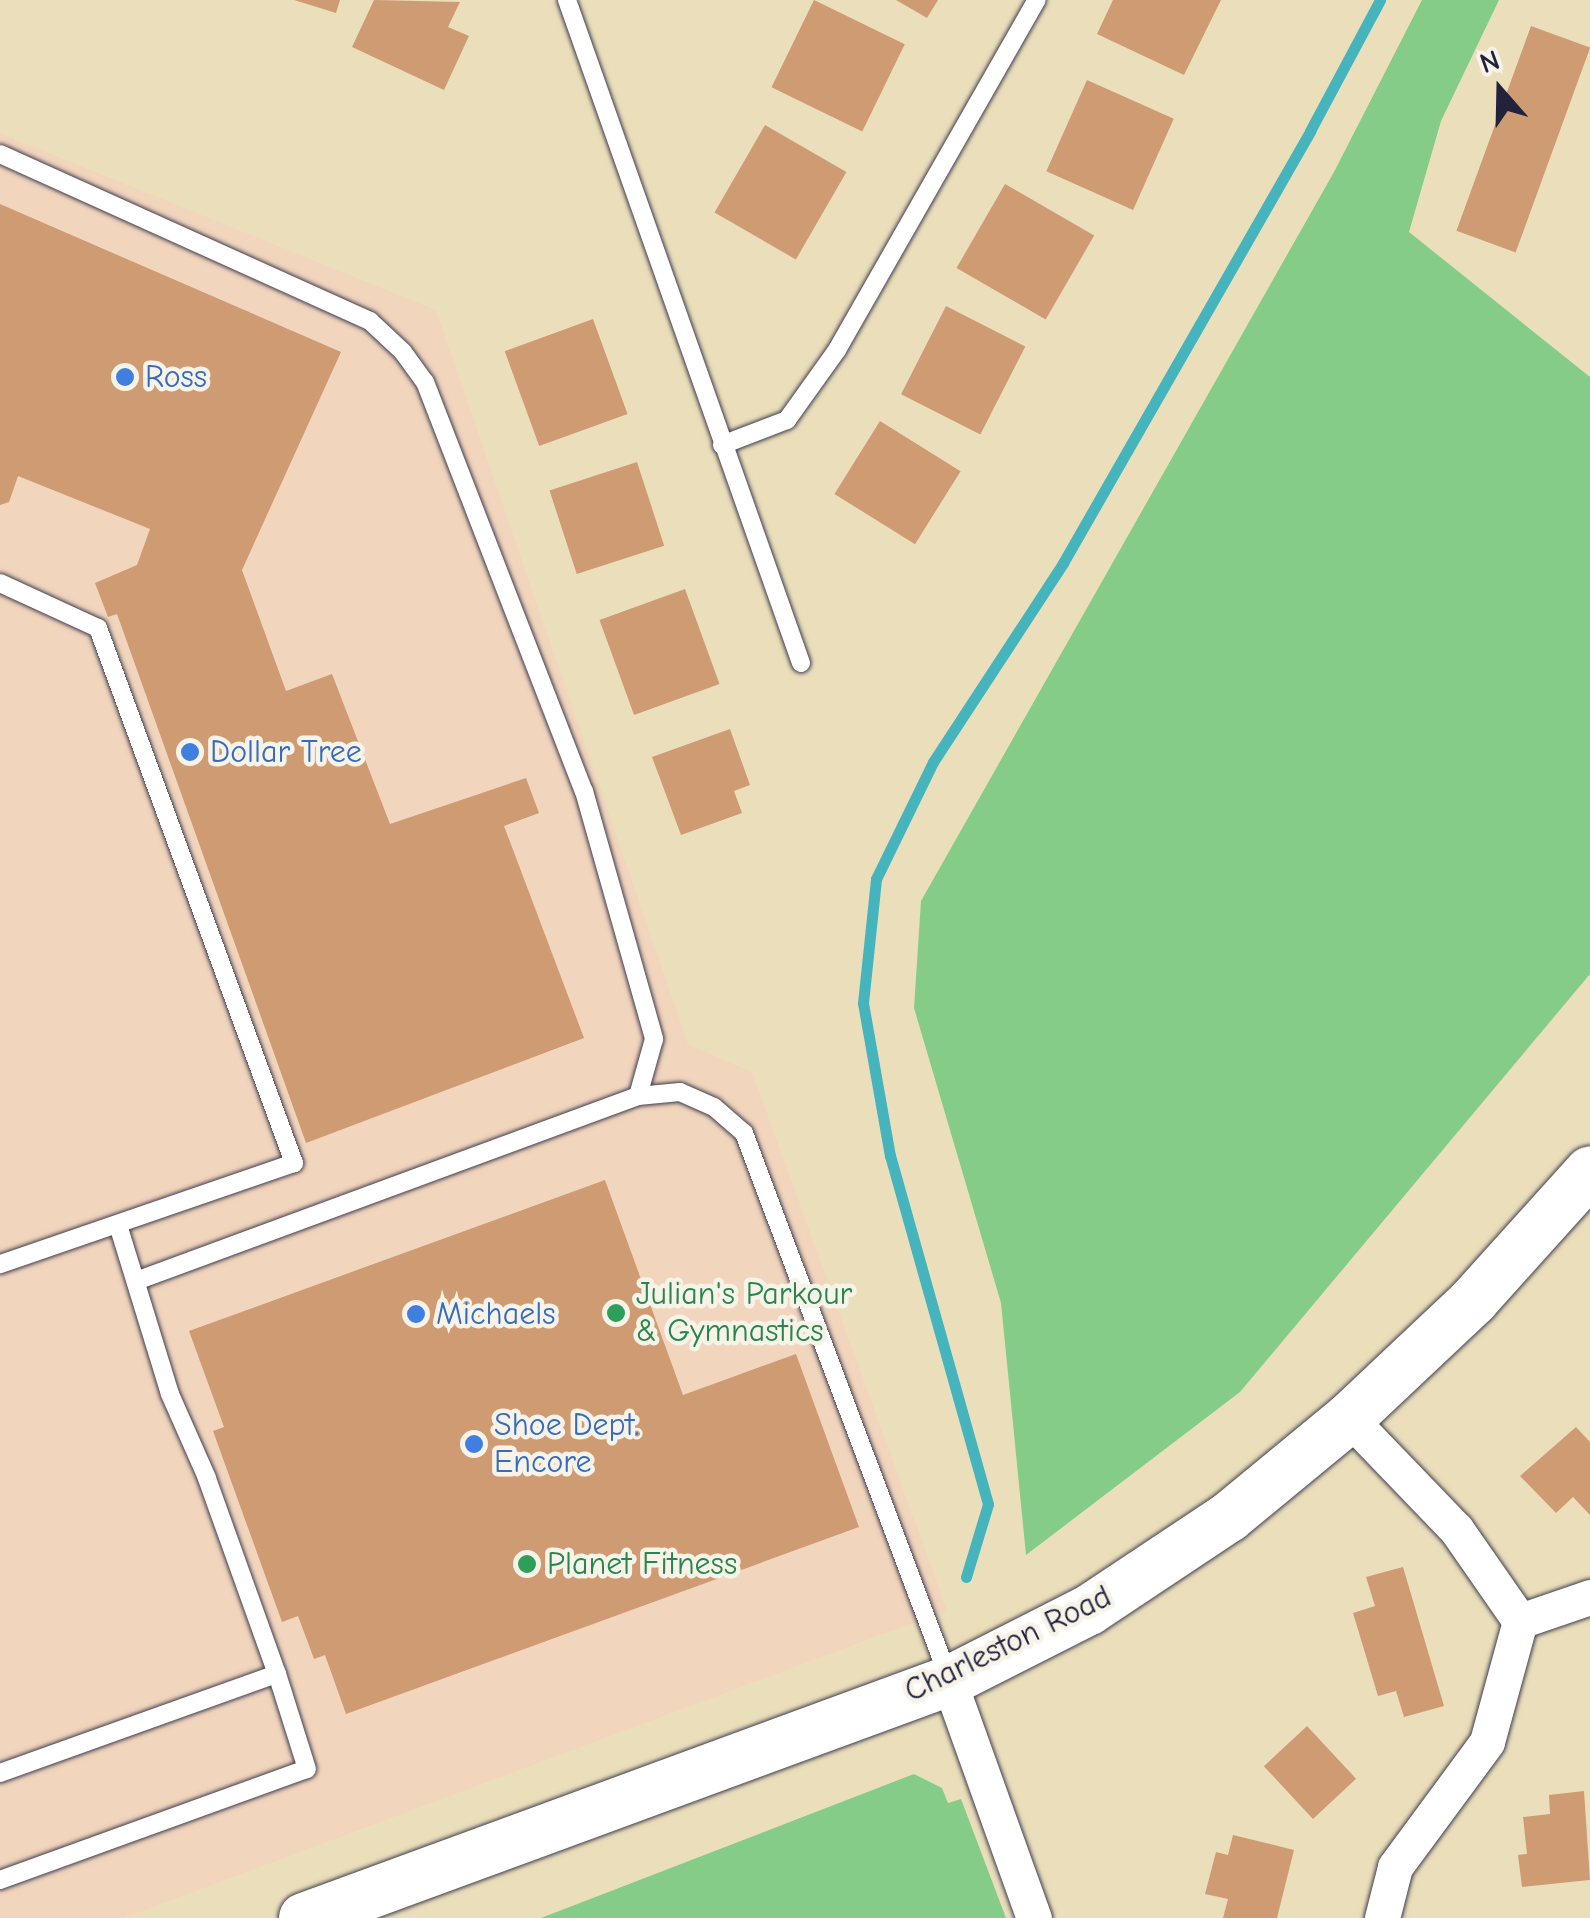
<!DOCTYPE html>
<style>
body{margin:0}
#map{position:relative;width:1590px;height:1918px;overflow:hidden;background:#ebdfbb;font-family:"Comic Neue",sans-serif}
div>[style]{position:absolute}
.built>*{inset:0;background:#f2d5bd}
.green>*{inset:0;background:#84cc87}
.stream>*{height:11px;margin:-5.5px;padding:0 5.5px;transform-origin:5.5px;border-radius:5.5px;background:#45b4bd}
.building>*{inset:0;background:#cf9b73;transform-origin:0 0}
.roads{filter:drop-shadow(0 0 2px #403e4e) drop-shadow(0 0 2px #403e4e)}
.lane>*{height:18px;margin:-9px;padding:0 9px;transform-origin:9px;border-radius:9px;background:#fff}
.street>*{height:35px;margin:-17.5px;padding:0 17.5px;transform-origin:17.5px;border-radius:17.5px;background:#fff}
.secondary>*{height:50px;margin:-25px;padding:0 25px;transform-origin:25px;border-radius:25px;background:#fff}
.dots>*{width:28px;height:28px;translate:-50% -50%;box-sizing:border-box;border:5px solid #f7f3e8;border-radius:50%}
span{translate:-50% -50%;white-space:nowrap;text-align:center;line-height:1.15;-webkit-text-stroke:9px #f7f3e8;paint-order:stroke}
.shop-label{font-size:32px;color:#366cbe}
.left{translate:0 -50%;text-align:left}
.leisure-label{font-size:32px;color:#27864d}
.street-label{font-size:32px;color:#22223b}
.north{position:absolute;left:1450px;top:40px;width:100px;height:100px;-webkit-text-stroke:8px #f7f3e8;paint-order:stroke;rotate:340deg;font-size:28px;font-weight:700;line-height:40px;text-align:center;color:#22223b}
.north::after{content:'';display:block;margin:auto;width:35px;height:45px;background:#22223b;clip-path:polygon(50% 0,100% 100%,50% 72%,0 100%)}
</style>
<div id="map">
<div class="built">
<i style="clip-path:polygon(0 133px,436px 310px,688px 1044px,752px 1072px,947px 1610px,124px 1918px,0 1918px)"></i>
</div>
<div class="green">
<i style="clip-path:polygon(1422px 0,1499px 0,1441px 121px,1409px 232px,1590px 377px,1590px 974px,1240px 1392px,1026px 1555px,1001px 1303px,914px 1008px,921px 901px,1334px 172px)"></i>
<i style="clip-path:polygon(914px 1774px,942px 1788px,948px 1803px,961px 1799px,1006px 1918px,541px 1918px)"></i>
</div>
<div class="stream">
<i style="left:966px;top:1577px;width:76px;rotate:-73.2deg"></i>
<i style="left:988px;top:1504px;width:362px;rotate:-105.7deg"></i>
<i style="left:890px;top:1156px;width:155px;rotate:-100deg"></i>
<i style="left:863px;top:1003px;width:125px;rotate:-84deg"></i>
<i style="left:876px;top:879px;width:130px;rotate:-64deg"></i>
<i style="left:933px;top:762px;width:238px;rotate:-56.8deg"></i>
<i style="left:1063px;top:563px;width:498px;rotate:-60.2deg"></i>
<i style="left:1310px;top:131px;width:149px;rotate:-61.9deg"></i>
</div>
<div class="building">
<i style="clip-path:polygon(294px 0,340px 0,336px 13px)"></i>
<i style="clip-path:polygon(374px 0,460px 2px,448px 27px,469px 36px,444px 90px,352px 47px)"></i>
<i style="left:814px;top:0;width:101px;height:97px;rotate:26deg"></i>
<i style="clip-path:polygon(896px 0,938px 0,927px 18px)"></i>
<i style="clip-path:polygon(1113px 0,1221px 0,1184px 75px,1097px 34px)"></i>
<i style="left:1531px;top:26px;width:63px;height:218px;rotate:20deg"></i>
<i style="left:1087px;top:80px;width:95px;height:100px;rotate:24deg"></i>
<i style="left:765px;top:125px;width:94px;height:101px;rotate:30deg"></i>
<i style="left:1005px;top:184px;width:103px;height:97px;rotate:30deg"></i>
<i style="clip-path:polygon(0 204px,341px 352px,242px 570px,286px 691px,332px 674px,390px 824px,526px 778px,539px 813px,504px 826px,584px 1038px,306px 1143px,117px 614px,108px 617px,95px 583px,137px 565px,150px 529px,18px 476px,9px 502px,0 505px)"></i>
<i style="left:946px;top:306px;width:89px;height:99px;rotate:27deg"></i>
<i style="left:593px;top:319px;width:101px;height:94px;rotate:70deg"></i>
<i style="left:880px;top:421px;width:95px;height:86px;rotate:32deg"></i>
<i style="left:637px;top:462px;width:88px;height:92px;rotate:72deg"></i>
<i style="left:685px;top:589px;width:101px;height:91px;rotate:70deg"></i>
<i style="clip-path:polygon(730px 729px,750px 785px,734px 791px,742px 813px,681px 835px,652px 757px)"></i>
<i style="clip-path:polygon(605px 1180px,683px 1395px,796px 1354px,859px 1527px,346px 1714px,325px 1655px,314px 1659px,298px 1616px,282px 1622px,213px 1431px,224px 1427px,189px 1331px)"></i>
<i style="clip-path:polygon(1576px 1427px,1590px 1442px,1590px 1515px,1573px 1497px,1556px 1513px,1520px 1476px)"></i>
<i style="clip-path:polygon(1403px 1567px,1444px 1706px,1404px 1717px,1396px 1691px,1378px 1696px,1353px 1613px,1375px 1606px,1366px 1577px)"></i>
<i style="left:1307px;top:1726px;width:72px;height:59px;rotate:47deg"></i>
<i style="clip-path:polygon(1584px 1791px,1590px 1880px,1522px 1887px,1518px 1855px,1527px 1854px,1523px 1817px,1550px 1814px,1549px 1795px)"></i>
<i style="clip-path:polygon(1233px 1835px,1294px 1850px,1277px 1918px,1223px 1918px,1228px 1899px,1205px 1894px,1216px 1852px,1228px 1855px)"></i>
</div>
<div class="roads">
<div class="lane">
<i style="left:567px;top:0;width:703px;rotate:70.56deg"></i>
<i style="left:0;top:154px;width:406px;rotate:24.3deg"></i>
<i style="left:370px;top:321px;width:45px;rotate:43.2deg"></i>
<i style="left:403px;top:352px;width:37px;rotate:54deg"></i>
<i style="left:425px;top:382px;width:439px;rotate:68.8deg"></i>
<i style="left:584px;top:791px;width:258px;rotate:74.2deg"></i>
<i style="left:654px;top:1039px;width:59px;rotate:105.7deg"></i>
<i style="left:722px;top:445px;width:70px;rotate:-21deg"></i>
<i style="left:787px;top:420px;width:86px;rotate:-54.5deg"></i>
<i style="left:837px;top:350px;width:403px;rotate:-60.3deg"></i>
<i style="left:0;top:583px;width:108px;rotate:24.7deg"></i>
<i style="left:98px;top:628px;width:570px;rotate:69.88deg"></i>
<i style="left:294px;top:1163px;width:311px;rotate:161deg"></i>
<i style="left:136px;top:1281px;width:535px;rotate:-20.23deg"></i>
<i style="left:638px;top:1096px;width:42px;rotate:-5.4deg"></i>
<i style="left:680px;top:1092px;width:37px;rotate:24deg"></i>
<i style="left:714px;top:1107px;width:40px;rotate:41deg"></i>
<i style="left:744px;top:1133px;width:580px;rotate:69.41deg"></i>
<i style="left:0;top:1773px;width:294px;rotate:-19.7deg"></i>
<i style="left:277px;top:1674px;width:208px;rotate:-109.7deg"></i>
<i style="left:207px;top:1478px;width:92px;rotate:-113.8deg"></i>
<i style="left:170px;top:1394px;width:177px;rotate:-107.1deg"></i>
<i style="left:0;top:1880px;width:326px;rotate:-19.9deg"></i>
<i style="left:307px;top:1769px;width:100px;rotate:-107.5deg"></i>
</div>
<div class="street">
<i style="left:1349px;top:1418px;width:154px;rotate:46.1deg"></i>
<i style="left:1456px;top:1529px;width:112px;rotate:55.2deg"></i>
<i style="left:1520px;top:1621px;width:125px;rotate:105.3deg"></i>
<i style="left:1487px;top:1742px;width:155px;rotate:126.4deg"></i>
<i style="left:1395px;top:1867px;width:53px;rotate:104.3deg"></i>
<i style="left:1520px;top:1621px;width:74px;rotate:-18.9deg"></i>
<i style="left:949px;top:1681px;width:252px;rotate:70.3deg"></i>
</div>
<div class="secondary">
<i style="left:304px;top:1918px;width:687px;rotate:-20.18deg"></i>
<i style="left:949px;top:1681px;width:157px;rotate:-26.9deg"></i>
<i style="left:1089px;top:1610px;width:168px;rotate:-33.6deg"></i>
<i style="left:1229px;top:1517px;width:156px;rotate:-39.5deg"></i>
<i style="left:1349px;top:1418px;width:172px;rotate:-43.3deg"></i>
<i style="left:1474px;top:1300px;width:173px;rotate:-48deg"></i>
</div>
</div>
<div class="dots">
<i style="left:125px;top:377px;background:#3f7fe0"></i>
<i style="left:190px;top:752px;background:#3f7fe0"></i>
<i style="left:616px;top:1313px;background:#2e9e5b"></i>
<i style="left:416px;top:1314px;background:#3f7fe0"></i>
<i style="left:474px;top:1444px;background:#3f7fe0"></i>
<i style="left:527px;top:1564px;background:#2e9e5b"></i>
</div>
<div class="shop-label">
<span class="left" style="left:145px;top:377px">Ross</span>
<span class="left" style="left:210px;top:752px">Dollar Tree</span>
<span class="left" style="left:436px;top:1314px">Michaels</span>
<span class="left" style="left:494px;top:1444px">Shoe Dept.<br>Encore</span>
</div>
<div class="leisure-label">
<span class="left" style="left:636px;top:1313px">Julian's Parkour<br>&amp; Gymnastics</span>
<span class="left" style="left:547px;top:1564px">Planet Fitness</span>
</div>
<div class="street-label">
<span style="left:1008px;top:1644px;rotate:-26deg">Charleston Road</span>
</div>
<div class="north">N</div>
</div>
